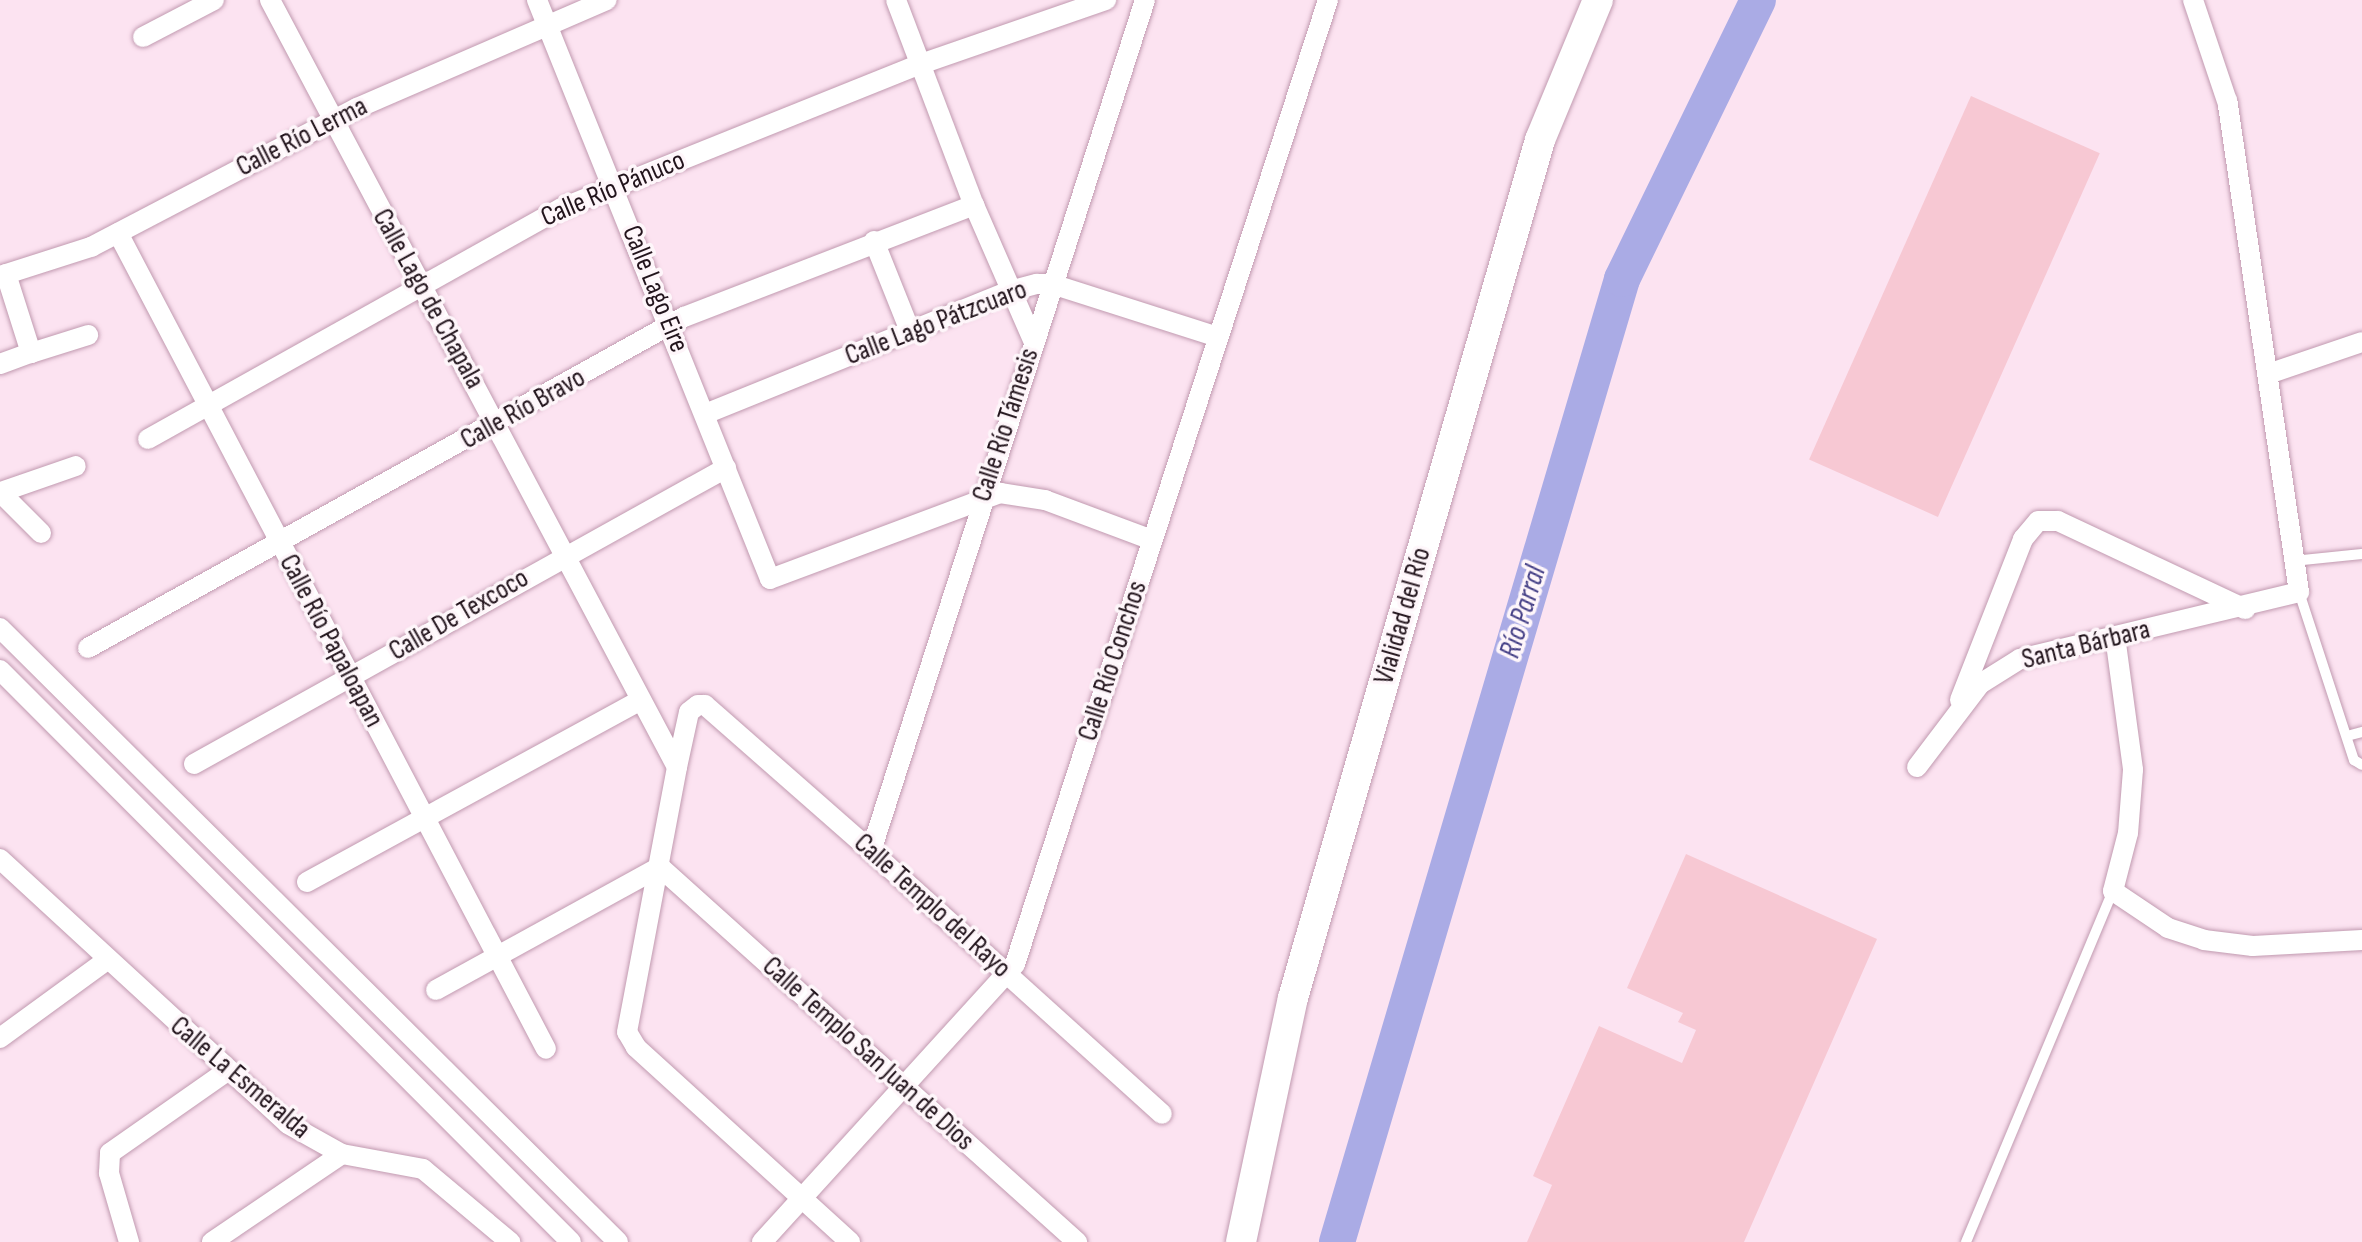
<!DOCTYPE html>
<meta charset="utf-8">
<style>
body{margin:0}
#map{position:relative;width:2362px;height:1242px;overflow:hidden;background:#fce3f1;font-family:"Sofia Sans Condensed",sans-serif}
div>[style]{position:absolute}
.river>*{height:36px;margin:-18px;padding:0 18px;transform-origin:18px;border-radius:18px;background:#aaabe5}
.building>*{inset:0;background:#f7c8d3;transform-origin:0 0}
.roads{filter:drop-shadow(0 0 2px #c19ab0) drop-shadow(0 0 2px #c19ab0)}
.lane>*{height:10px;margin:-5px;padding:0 5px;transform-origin:5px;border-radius:5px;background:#fff}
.street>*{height:20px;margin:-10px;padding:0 10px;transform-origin:10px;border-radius:10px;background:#fff}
.secondary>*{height:30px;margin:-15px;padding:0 15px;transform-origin:15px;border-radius:15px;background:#fff}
span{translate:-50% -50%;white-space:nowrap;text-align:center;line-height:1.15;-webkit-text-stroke:7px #fef6fa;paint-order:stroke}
.street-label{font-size:28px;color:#22141c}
.water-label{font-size:30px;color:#464187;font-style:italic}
</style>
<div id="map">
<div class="river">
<i style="left:1337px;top:1242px;width:1004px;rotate:-73.51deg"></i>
<i style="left:1622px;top:279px;width:310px;rotate:-64deg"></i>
</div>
<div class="building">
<i style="left:1971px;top:96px;width:141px;height:398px;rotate:24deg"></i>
<i style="clip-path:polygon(1686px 854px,1877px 939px,1744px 1242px,1527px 1242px,1552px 1185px,1533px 1176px,1599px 1026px,1682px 1063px,1696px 1030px,1678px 1022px,1683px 1013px,1627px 988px)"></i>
</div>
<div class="roads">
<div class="lane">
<i style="left:2293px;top:561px;width:69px;rotate:-5.8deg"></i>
<i style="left:2299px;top:592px;width:177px;rotate:71.9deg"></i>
<i style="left:2354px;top:760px;width:9px;rotate:32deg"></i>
<i style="left:2347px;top:736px;width:16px;rotate:-15deg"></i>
<i style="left:1966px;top:1242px;width:381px;rotate:-67.3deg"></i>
</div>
<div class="street">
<i style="left:270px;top:0;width:868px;rotate:62.05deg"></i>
<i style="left:537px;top:0;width:624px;rotate:68.08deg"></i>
<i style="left:770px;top:579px;width:246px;rotate:-20.5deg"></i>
<i style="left:1000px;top:493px;width:46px;rotate:8.8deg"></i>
<i style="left:1045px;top:500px;width:114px;rotate:20.5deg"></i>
<i style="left:896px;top:0;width:219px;rotate:69.2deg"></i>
<i style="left:974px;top:205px;width:147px;rotate:66.4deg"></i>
<i style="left:143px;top:37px;width:80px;rotate:-27.5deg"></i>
<i style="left:118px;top:233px;width:921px;rotate:62.32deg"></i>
<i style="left:874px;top:241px;width:97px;rotate:68.2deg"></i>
<i style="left:6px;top:274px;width:83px;rotate:72.4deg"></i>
<i style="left:31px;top:353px;width:60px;rotate:-17.5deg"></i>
<i style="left:0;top:276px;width:96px;rotate:-17.7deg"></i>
<i style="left:91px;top:247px;width:300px;rotate:-27.6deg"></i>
<i style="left:357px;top:108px;width:272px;rotate:-23.4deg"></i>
<i style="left:0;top:364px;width:33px;rotate:-20deg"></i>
<i style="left:2268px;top:374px;width:99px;rotate:-18.8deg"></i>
<i style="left:705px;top:414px;width:329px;rotate:-22deg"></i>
<i style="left:1010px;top:291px;width:28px;rotate:-15deg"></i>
<i style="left:1037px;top:284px;width:15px"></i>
<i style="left:1052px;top:284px;width:174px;rotate:17.7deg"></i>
<i style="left:148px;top:439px;width:474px;rotate:-29.2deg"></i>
<i style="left:562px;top:208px;width:387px;rotate:-21.9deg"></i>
<i style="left:921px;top:64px;width:196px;rotate:-19.1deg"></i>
<i style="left:0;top:492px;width:58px;rotate:45deg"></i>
<i style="left:1px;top:492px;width:79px;rotate:-19.1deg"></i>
<i style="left:0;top:628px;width:871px;rotate:44.81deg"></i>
<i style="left:2115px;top:636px;width:135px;rotate:82.3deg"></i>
<i style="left:2133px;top:770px;width:63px;rotate:94.5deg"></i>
<i style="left:2128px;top:833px;width:60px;rotate:104.5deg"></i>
<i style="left:2113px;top:891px;width:66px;rotate:33.9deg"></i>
<i style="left:2168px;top:928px;width:38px;rotate:18deg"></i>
<i style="left:2204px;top:940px;width:49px;rotate:7deg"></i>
<i style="left:2253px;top:946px;width:109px;rotate:-3.2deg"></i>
<i style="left:88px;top:648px;width:682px;rotate:-29.05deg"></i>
<i style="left:684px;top:317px;width:311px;rotate:-21.1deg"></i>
<i style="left:0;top:670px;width:808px;rotate:45.05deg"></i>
<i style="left:1960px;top:700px;width:173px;rotate:-68.6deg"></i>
<i style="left:2023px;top:539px;width:23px;rotate:-50deg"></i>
<i style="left:2038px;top:521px;width:20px"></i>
<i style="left:2058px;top:521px;width:207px;rotate:25.2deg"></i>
<i style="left:194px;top:764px;width:609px;rotate:-29.09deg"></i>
<i style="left:1917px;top:767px;width:104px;rotate:-52.8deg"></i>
<i style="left:1980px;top:684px;width:47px;rotate:-32deg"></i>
<i style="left:2020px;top:659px;width:287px;rotate:-13.5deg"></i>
<i style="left:2299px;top:592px;width:496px;rotate:-98.3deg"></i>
<i style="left:2227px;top:101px;width:107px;rotate:-108.6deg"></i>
<i style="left:871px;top:851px;width:894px;rotate:-72.15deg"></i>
<i style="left:0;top:859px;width:391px;rotate:42.6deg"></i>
<i style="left:288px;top:1124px;width:62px;rotate:29.1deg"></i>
<i style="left:342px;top:1154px;width:82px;rotate:10.5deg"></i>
<i style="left:423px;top:1169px;width:114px;rotate:40deg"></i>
<i style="left:307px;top:882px;width:380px;rotate:-28.6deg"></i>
<i style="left:436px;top:990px;width:256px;rotate:-28.8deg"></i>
<i style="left:660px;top:867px;width:561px;rotate:41.96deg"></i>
<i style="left:0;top:1038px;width:132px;rotate:-36.1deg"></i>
<i style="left:129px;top:1242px;width:72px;rotate:-106.2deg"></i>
<i style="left:109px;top:1173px;width:20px;rotate:-87deg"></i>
<i style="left:110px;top:1153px;width:143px;rotate:-35deg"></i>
<i style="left:212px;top:1242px;width:157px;rotate:-34.1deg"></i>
<i style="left:762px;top:1242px;width:376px;rotate:-47.7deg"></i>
<i style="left:1015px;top:964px;width:1014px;rotate:-72.01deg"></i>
<i style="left:850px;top:1242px;width:290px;rotate:-137.7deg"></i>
<i style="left:636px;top:1047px;width:17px;rotate:-121deg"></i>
<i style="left:627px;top:1032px;width:270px;rotate:-79.3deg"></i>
<i style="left:677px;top:767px;width:56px;rotate:-77.7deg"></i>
<i style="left:689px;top:712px;width:11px;rotate:-38deg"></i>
<i style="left:698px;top:705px;width:7px"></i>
<i style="left:705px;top:705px;width:221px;rotate:41.3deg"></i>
<i style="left:871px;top:851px;width:392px;rotate:42.1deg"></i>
</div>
<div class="secondary">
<i style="left:1241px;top:1242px;width:249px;rotate:-78deg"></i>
<i style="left:1293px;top:998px;width:893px;rotate:-73.94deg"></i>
<i style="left:1540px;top:140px;width:152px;rotate:-67.5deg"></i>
</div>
</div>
<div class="street-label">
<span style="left:302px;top:137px;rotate:-27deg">Calle Río Lerma</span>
<span style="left:613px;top:189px;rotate:-23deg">Calle Río Pánuco</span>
<span style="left:655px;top:289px;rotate:68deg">Calle Lago Eire</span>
<span style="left:428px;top:299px;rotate:61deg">Calle Lago de Chapala</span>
<span style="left:936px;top:323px;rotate:-21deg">Calle Lago Pátzcuaro</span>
<span style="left:523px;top:409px;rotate:-29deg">Calle Río Bravo</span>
<span style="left:1006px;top:425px;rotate:-72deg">Calle Río Támesis</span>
<span style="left:459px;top:615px;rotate:-30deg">Calle De Texcoco</span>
<span style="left:1403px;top:616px;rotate:-74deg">Vialidad del Río</span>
<span style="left:331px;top:641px;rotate:62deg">Calle Río Papaloapan</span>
<span style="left:2086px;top:645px;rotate:-14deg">Santa Bárbara</span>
<span style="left:1113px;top:661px;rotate:-72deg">Calle Río Conchos</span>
<span style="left:932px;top:906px;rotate:42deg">Calle Templo del Rayo</span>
<span style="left:868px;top:1054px;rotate:42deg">Calle Templo San Juan de Dios</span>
<span style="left:240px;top:1078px;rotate:40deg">Calle La Esmeralda</span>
</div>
<div class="water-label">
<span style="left:1523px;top:612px;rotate:-73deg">Río Parral</span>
</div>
</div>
